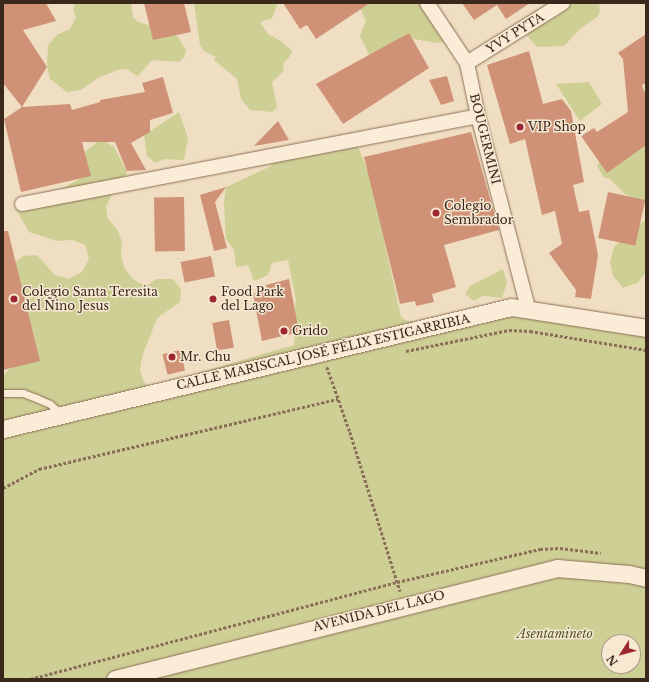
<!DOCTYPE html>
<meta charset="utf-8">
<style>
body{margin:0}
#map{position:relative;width:649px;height:682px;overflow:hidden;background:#f0dec2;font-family:"Libre Baskerville",serif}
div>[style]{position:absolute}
.green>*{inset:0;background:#cecf95}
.building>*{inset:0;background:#d09276;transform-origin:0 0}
.path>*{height:2.5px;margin-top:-1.25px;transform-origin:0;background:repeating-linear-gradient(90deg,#8b6e58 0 3px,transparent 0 5px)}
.roads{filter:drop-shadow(0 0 1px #8b6e58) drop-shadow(0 0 1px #8b6e58)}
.service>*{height:7px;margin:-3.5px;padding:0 3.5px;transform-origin:3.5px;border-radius:3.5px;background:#faecd6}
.minor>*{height:14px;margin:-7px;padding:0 7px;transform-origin:7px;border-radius:7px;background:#faecd6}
.tertiary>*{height:17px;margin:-8.5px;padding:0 8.5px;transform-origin:8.5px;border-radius:8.5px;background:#faecd6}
.dots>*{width:11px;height:11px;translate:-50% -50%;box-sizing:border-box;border:2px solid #f7e8d2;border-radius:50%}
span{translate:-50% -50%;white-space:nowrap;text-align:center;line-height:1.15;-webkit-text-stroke:3px #f7e8d2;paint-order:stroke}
.street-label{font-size:12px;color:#3a281d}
.poi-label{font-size:12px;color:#3a281d}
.left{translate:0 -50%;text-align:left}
.park-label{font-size:12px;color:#4f5723;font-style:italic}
.frame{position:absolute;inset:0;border:4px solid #3a281d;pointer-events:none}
.north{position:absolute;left:601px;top:634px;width:40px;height:40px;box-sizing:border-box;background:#f7e8d2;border:1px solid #ab9b8a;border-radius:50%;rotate:234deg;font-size:11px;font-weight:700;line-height:16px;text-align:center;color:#3a281d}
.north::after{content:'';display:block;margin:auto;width:14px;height:18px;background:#9c2632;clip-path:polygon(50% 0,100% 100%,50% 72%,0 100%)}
</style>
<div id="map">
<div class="green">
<i style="clip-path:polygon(75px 3px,131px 3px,133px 17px,138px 22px,173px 32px,178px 37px,186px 50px,184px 57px,179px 62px,152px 60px,138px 76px,126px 69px,118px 70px,98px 78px,81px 90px,67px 92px,50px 79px,47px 67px,48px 45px,57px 35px,70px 29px,76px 17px,73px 10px)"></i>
<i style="clip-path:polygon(194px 3px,278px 3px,272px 18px,260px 22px,268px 34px,281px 41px,292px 51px,289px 58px,284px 62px,283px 72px,272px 82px,277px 107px,272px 112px,250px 110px,241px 99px,237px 79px,214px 60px,216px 57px,204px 51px,200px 45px)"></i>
<i style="clip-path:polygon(358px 3px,429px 3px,434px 13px,452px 24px,457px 37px,437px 43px,408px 38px,392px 60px,369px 55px,360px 36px,366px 21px)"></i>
<i style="clip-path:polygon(562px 3px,599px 3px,600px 11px,597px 17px,580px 29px,564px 46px,537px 47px,527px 36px,524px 21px,537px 9px,544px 10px)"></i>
<i style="clip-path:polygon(589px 82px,602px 104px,580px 121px,556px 84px)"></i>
<i style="clip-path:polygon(179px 112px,188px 138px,184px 160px,164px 159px,155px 163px,147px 156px,144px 135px)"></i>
<i style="clip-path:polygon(evenodd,101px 139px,114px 147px,127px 171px,123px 184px,112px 195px,106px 206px,108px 219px,117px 229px,122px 242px,121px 256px,125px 269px,134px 280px,146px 286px,157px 279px,173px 279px,181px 289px,180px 302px,157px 318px,142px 357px,140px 371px,145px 384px,159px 389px,186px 381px,198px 373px,294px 345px,295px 334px,292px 320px,296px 301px,288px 260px,272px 263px,268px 275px,254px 281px,248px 265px,236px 267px,234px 250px,226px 239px,224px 203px,226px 187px,271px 166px,272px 161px,358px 146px,389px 226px,384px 240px,401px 317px,407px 321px,421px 322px,506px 304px,518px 299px,646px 324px,646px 679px,3px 679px,3px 376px,18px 359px,11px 266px,23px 256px,37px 255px,55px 275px,69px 279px,82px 272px,89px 259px,85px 245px,72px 240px,57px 241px,29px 232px,14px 206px,25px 198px,53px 194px,79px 179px,86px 151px,101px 139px,609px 642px,633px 642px,633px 666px,609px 666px,609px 642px)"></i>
<i style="clip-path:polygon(646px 140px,646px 205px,625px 194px,610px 179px,603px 177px,597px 165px,602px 160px)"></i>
<i style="clip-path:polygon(646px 219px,646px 273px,637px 283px,623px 288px,613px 276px,610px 262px,614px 247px)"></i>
<i style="clip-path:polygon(503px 269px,507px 283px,502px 298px,483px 296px,474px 301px,465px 294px,470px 286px)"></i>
</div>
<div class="building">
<i style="clip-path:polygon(3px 3px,46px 3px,56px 21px,23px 30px,47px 67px,22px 107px,3px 83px)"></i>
<i style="clip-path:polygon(144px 3px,184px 3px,191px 32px,153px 40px)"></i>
<i style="clip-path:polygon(283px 3px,370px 3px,316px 39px,307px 25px,300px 29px)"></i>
<i style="clip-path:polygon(462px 3px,530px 3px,506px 19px,497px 5px,474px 20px)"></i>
<i style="clip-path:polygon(409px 33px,429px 68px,343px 124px,316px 84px)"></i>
<i style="clip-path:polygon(646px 34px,646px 83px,642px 85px,646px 96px,646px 145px,607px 173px,581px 136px,594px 128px,597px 132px,628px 112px,623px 59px,618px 53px)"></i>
<i style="clip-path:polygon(529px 51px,543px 104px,562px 99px,571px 111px,584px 182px,573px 185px,579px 212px,589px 210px,598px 255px,591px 299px,575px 297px,576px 290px,549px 253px,562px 244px,555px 211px,542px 215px,525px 139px,510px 144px,487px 65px)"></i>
<i style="clip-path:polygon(447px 76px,454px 101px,441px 105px,429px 80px)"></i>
<i style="clip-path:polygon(163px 77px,173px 113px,150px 120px,150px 132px,131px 143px,146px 170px,127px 171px,115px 142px,82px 142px,91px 176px,21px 192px,4px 119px,22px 107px,70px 104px,72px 110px,100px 102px,100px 100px,145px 92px,142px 83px)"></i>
<i style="clip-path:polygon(278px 121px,289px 140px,254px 146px)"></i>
<i style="clip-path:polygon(471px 132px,499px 230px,444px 245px,456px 287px,432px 294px,434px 302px,416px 306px,415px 301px,400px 304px,364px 157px)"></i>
<i style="clip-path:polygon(226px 187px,215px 202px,227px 248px,214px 251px,200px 195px)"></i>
<i style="left:608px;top:192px;width:38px;height:47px;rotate:12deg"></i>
<i style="left:184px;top:197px;width:54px;height:30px;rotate:89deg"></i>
<i style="clip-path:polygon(3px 231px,8px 231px,40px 361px,3px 370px)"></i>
<i style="left:211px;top:256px;width:21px;height:31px;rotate:79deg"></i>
<i style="clip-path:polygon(289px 279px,299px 332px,262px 341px,253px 294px,267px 291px,266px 285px)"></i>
<i style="left:229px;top:320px;width:28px;height:17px;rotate:80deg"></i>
<i style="left:180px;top:350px;width:21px;height:18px;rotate:76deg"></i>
</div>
<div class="path">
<i style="left:406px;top:351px;width:105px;rotate:-11.5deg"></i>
<i style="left:509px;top:330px;width:21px;rotate:3deg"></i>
<i style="left:530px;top:331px;width:118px;rotate:9.3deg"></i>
<i style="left:327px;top:367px;width:69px;rotate:70.5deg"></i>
<i style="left:350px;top:432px;width:167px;rotate:72.5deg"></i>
<i style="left:3px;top:488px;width:41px;rotate:-27.8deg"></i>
<i style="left:39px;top:469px;width:307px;rotate:-13.2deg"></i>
<i style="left:30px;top:679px;width:380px;rotate:-14.8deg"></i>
<i style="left:397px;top:582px;width:147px;rotate:-13deg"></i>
<i style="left:540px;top:549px;width:20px;rotate:-3deg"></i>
<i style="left:560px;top:548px;width:41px;rotate:7deg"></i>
</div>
<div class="roads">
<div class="service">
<i style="left:3px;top:393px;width:20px"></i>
<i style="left:23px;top:393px;width:14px;rotate:21deg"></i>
<i style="left:36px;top:398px;width:15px;rotate:23deg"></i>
<i style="left:50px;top:404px;width:15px;rotate:42deg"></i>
</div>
<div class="minor">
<i style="left:427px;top:3px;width:72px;rotate:56.3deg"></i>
<i style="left:467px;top:63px;width:54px;rotate:78.3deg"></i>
<i style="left:478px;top:116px;width:198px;rotate:75.4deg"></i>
<i style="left:467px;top:63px;width:113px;rotate:-32deg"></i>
<i style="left:22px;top:204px;width:464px;rotate:-10.9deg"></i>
</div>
<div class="tertiary">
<i style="left:3px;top:429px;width:522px;rotate:-13.5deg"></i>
<i style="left:511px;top:307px;width:137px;rotate:8.8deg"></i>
<i style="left:115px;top:679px;width:456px;rotate:-14.1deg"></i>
<i style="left:557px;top:568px;width:72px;rotate:4.8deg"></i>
<i style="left:629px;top:574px;width:17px;rotate:13deg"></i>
</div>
</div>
<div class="dots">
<i style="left:520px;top:127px;background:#9c2632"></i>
<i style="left:436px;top:213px;background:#9c2632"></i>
<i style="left:14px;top:299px;background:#9c2632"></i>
<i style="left:213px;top:299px;background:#9c2632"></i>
<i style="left:284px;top:331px;background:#9c2632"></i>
<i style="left:172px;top:357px;background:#9c2632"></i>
</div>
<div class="street-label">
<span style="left:515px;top:33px;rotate:-32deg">YVY PYTA</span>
<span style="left:485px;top:139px;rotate:76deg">BOUGERMINI</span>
<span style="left:323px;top:352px;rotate:-13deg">CALLE MARISCAL JOSÉ FÉLIX ESTIGARRIBIA</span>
<span style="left:379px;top:611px;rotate:-14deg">AVENIDA DEL LAGO</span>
</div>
<div class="poi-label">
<span class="left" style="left:528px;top:127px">VIP Shop</span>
<span class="left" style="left:444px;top:213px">Colegio<br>Sembrador</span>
<span class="left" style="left:22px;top:299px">Colegio Santa Teresita<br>del Ñino Jesus</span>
<span class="left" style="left:221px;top:299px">Food Park<br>del Lago</span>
<span class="left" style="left:292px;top:331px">Grido</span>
<span class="left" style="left:180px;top:357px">Mr. Chu</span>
</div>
<div class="park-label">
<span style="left:555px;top:634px">Asentamineto</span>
</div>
<div class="frame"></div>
<div class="north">N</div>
</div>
